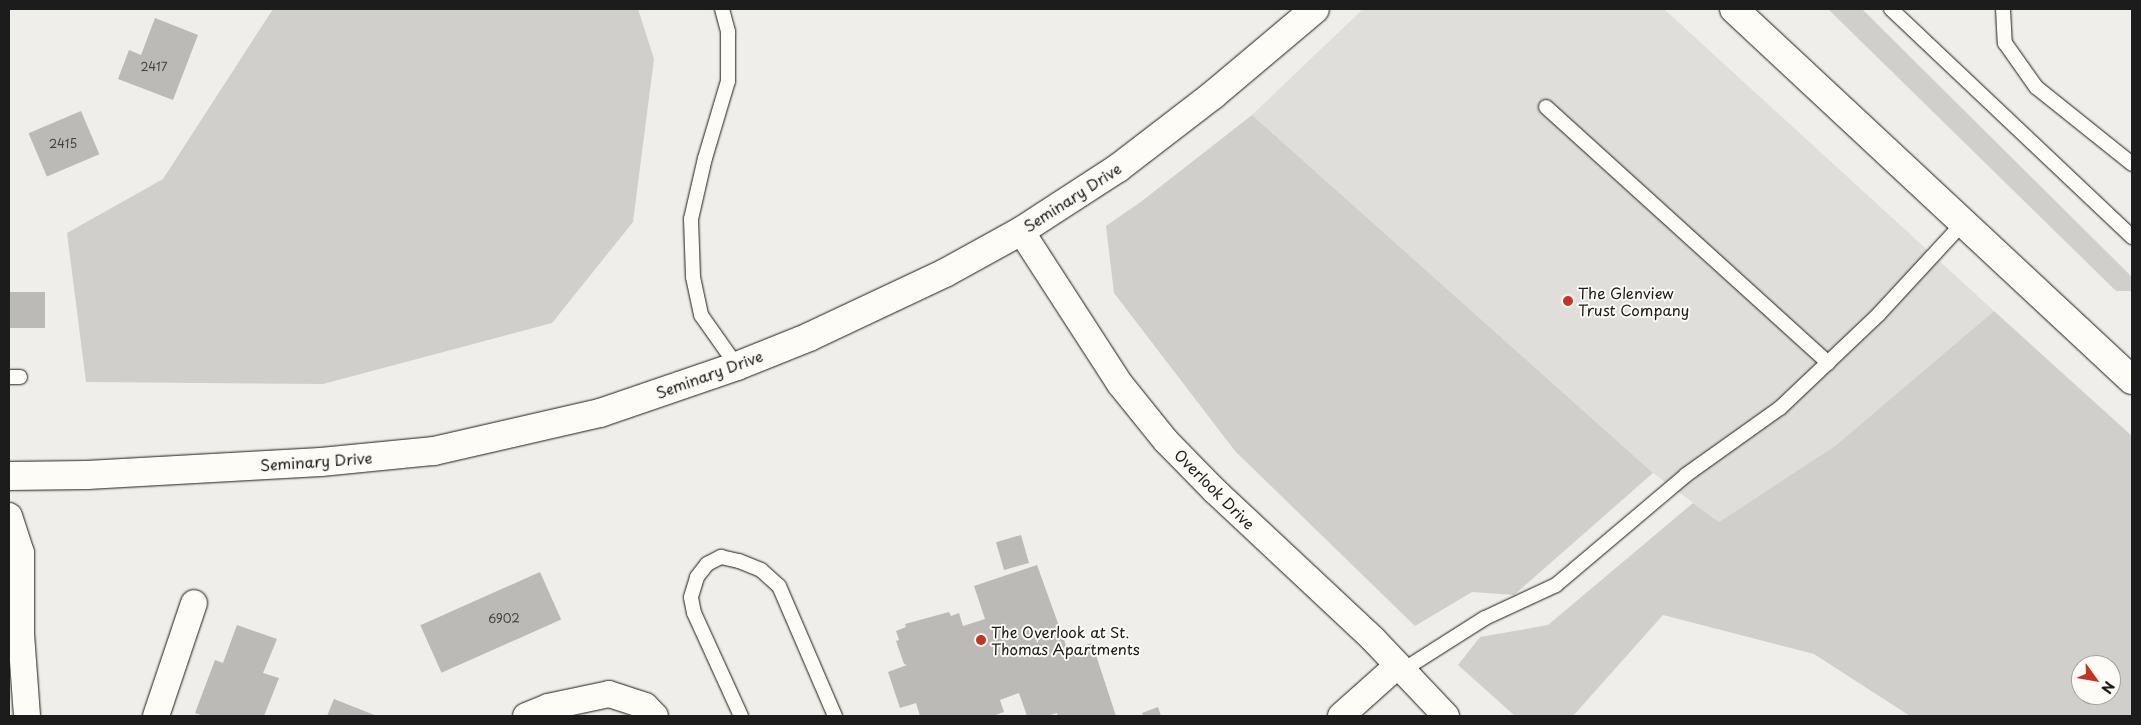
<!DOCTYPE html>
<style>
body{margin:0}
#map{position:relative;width:2141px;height:725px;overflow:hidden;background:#f0eeea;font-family:"Playpen Sans",sans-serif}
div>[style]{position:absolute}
.built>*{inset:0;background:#e0deda}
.green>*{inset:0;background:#d0cfcc}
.building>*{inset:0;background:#bbbab6;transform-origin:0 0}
.roads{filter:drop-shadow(0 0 1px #1c1c1c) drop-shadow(0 0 1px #1c1c1c)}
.lane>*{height:14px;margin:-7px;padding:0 7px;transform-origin:7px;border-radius:7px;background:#fdfcf7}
.street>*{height:26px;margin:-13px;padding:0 13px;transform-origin:13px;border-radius:13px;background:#fdfcf7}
.primary>*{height:28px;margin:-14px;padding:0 14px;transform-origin:14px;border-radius:14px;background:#fdfcf7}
.dots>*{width:14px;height:14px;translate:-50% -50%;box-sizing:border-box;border:2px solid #fdfcf7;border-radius:50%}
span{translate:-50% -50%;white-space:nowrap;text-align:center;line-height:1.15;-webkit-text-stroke:4px #fdfcf7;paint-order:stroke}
.number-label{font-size:12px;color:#444442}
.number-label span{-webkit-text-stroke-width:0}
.street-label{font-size:15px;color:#1c1c1c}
.poi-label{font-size:15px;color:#1c1c1c}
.left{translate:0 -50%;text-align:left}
.frame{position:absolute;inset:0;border:10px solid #1c1c1c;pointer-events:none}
.north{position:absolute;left:2071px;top:655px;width:50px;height:50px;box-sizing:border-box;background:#fdfcf7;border:1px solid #a3a29f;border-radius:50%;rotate:122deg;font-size:14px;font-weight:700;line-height:20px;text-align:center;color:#1c1c1c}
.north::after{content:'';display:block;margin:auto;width:18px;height:22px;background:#c8321e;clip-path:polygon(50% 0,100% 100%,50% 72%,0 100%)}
</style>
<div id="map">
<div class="built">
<i style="clip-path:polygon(1363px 9px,1664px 9px,1994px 311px,1835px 446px,1719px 522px,1653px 473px,1252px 115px)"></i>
</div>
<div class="green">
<i style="clip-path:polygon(273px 9px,638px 9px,654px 59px,633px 222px,552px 323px,323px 384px,86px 382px,67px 233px,163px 179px)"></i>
<i style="clip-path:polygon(1828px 9px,1862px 9px,2132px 277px,2132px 291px,2116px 291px)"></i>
<i style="clip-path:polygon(1252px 115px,1653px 473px,1514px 595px,1472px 592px,1415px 626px,1235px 451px,1114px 293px,1106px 226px,1142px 201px)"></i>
<i style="clip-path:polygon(evenodd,1994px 311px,2132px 436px,2132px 716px,1910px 716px,1814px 654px,1663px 615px,1573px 716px,1515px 716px,1458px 665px,1480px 637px,1548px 625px,1693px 503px,1719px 522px,1835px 446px,1994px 311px,2081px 665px,2111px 665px,2111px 695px,2081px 695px,2081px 665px)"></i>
</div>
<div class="building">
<i style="clip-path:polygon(155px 18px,198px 35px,173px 100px,118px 79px,129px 50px,141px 55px)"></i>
<i style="left:81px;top:111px;width:47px;height:57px;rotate:67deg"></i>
<i style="left:9px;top:292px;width:36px;height:36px"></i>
<i style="left:1021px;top:535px;width:29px;height:26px;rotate:74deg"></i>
<i style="clip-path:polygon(1037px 565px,1068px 651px,1092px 643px,1116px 716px,1058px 716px,1057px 713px,1047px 716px,1027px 716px,1019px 693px,1000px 700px,1004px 712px,993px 716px,920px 716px,916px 703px,900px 708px,888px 672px,907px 665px,904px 664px,896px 641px,899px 640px,896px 631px,906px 627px,905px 624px,949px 612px,951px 616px,959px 613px,963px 626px,985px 619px,974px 586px)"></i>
<i style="left:540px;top:572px;width:52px;height:131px;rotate:66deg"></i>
<i style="clip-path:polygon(237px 625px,277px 639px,263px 673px,279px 678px,264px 716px,204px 716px,195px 713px,215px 660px,223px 663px)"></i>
<i style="clip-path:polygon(334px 699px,377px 716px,327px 716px)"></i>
<i style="clip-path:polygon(1158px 707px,1161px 716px,1143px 716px,1142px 713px)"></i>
</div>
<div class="roads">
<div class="lane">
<i style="left:722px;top:9px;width:24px;rotate:75deg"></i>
<i style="left:728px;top:32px;width:49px;rotate:90deg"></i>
<i style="left:728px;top:81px;width:80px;rotate:106.6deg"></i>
<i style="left:705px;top:158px;width:63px;rotate:102.9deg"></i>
<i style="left:691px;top:219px;width:58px;rotate:88deg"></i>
<i style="left:693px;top:277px;width:39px;rotate:78deg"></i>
<i style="left:701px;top:315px;width:62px;rotate:54.8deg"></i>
<i style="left:1891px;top:9px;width:332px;rotate:43.4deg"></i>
<i style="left:2003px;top:9px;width:34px;rotate:87deg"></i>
<i style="left:2005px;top:43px;width:54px;rotate:54.8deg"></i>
<i style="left:2036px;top:87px;width:123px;rotate:38.7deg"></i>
<i style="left:1546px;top:107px;width:381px;rotate:42.2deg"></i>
<i style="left:9px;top:377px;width:11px"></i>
<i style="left:1403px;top:670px;width:97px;rotate:-32.4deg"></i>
<i style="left:1485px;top:618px;width:78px;rotate:-24.9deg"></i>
<i style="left:1556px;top:585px;width:170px;rotate:-40.2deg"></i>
<i style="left:1686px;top:475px;width:115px;rotate:-35.5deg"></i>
<i style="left:1780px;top:408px;width:135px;rotate:-43.5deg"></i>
<i style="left:1878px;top:315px;width:125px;rotate:-47.3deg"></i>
<i style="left:741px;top:716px;width:113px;rotate:-114.5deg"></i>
<i style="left:694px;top:613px;width:16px;rotate:-101deg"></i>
<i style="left:691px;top:597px;width:21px;rotate:-73deg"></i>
<i style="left:697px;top:577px;width:16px;rotate:-52deg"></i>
<i style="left:707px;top:564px;width:16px;rotate:-27deg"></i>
<i style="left:721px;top:557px;width:18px;rotate:13deg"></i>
<i style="left:739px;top:561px;width:24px;rotate:22deg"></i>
<i style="left:761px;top:570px;width:24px;rotate:42deg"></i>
<i style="left:779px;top:586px;width:142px;rotate:66.7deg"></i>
</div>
<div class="street">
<i style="left:1021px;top:231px;width:182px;rotate:57.1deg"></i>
<i style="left:1120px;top:384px;width:73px;rotate:51.1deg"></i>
<i style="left:1166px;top:441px;width:70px;rotate:45.6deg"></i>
<i style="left:1215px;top:491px;width:216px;rotate:43.1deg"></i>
<i style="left:1373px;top:639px;width:106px;rotate:46.5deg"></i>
<i style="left:9px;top:516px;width:39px;rotate:72deg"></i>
<i style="left:21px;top:553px;width:81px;rotate:90deg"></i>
<i style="left:21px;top:634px;width:82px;rotate:85.8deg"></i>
<i style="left:156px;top:716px;width:119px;rotate:-71.4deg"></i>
<i style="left:526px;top:716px;width:24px;rotate:-22deg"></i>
<i style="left:548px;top:707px;width:62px;rotate:-12deg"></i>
<i style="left:609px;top:694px;width:38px;rotate:18deg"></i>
<i style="left:645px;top:706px;width:14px;rotate:45deg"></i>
<i style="left:1341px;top:716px;width:76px;rotate:-41.8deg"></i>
</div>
<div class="primary">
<i style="left:1734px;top:9px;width:544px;rotate:42.99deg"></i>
<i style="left:9px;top:476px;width:78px;rotate:-0.7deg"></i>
<i style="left:87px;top:475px;width:234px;rotate:-3.2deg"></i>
<i style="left:321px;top:462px;width:114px;rotate:-5.6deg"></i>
<i style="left:434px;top:451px;width:170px;rotate:-12.9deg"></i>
<i style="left:600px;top:413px;width:145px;rotate:-18.9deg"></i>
<i style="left:737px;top:366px;width:78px;rotate:-21.9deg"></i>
<i style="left:809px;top:337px;width:150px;rotate:-25.2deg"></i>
<i style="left:945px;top:273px;width:87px;rotate:-28.9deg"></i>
<i style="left:1021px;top:231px;width:116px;rotate:-33deg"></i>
<i style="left:1118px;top:168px;width:120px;rotate:-37.5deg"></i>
<i style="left:1213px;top:95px;width:133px;rotate:-40.1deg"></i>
</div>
</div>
<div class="dots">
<i style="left:1568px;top:301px;background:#c8321e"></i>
<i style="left:981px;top:640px;background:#c8321e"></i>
</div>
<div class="number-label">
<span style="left:154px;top:67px">2417</span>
<span style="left:63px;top:144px">2415</span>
<span style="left:504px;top:619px">6902</span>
</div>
<div class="street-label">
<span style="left:1072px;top:197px;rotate:-33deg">Seminary Drive</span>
<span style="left:709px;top:374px;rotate:-20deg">Seminary Drive</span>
<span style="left:316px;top:461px;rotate:-4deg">Seminary Drive</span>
<span style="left:1215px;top:489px;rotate:45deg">Overlook Drive</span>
</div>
<div class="poi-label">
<span class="left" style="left:1578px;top:301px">The Glenview<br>Trust Company</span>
<span class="left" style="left:991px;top:640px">The Overlook at St.<br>Thomas Apartments</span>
</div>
<div class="frame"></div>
<div class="north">N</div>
</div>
